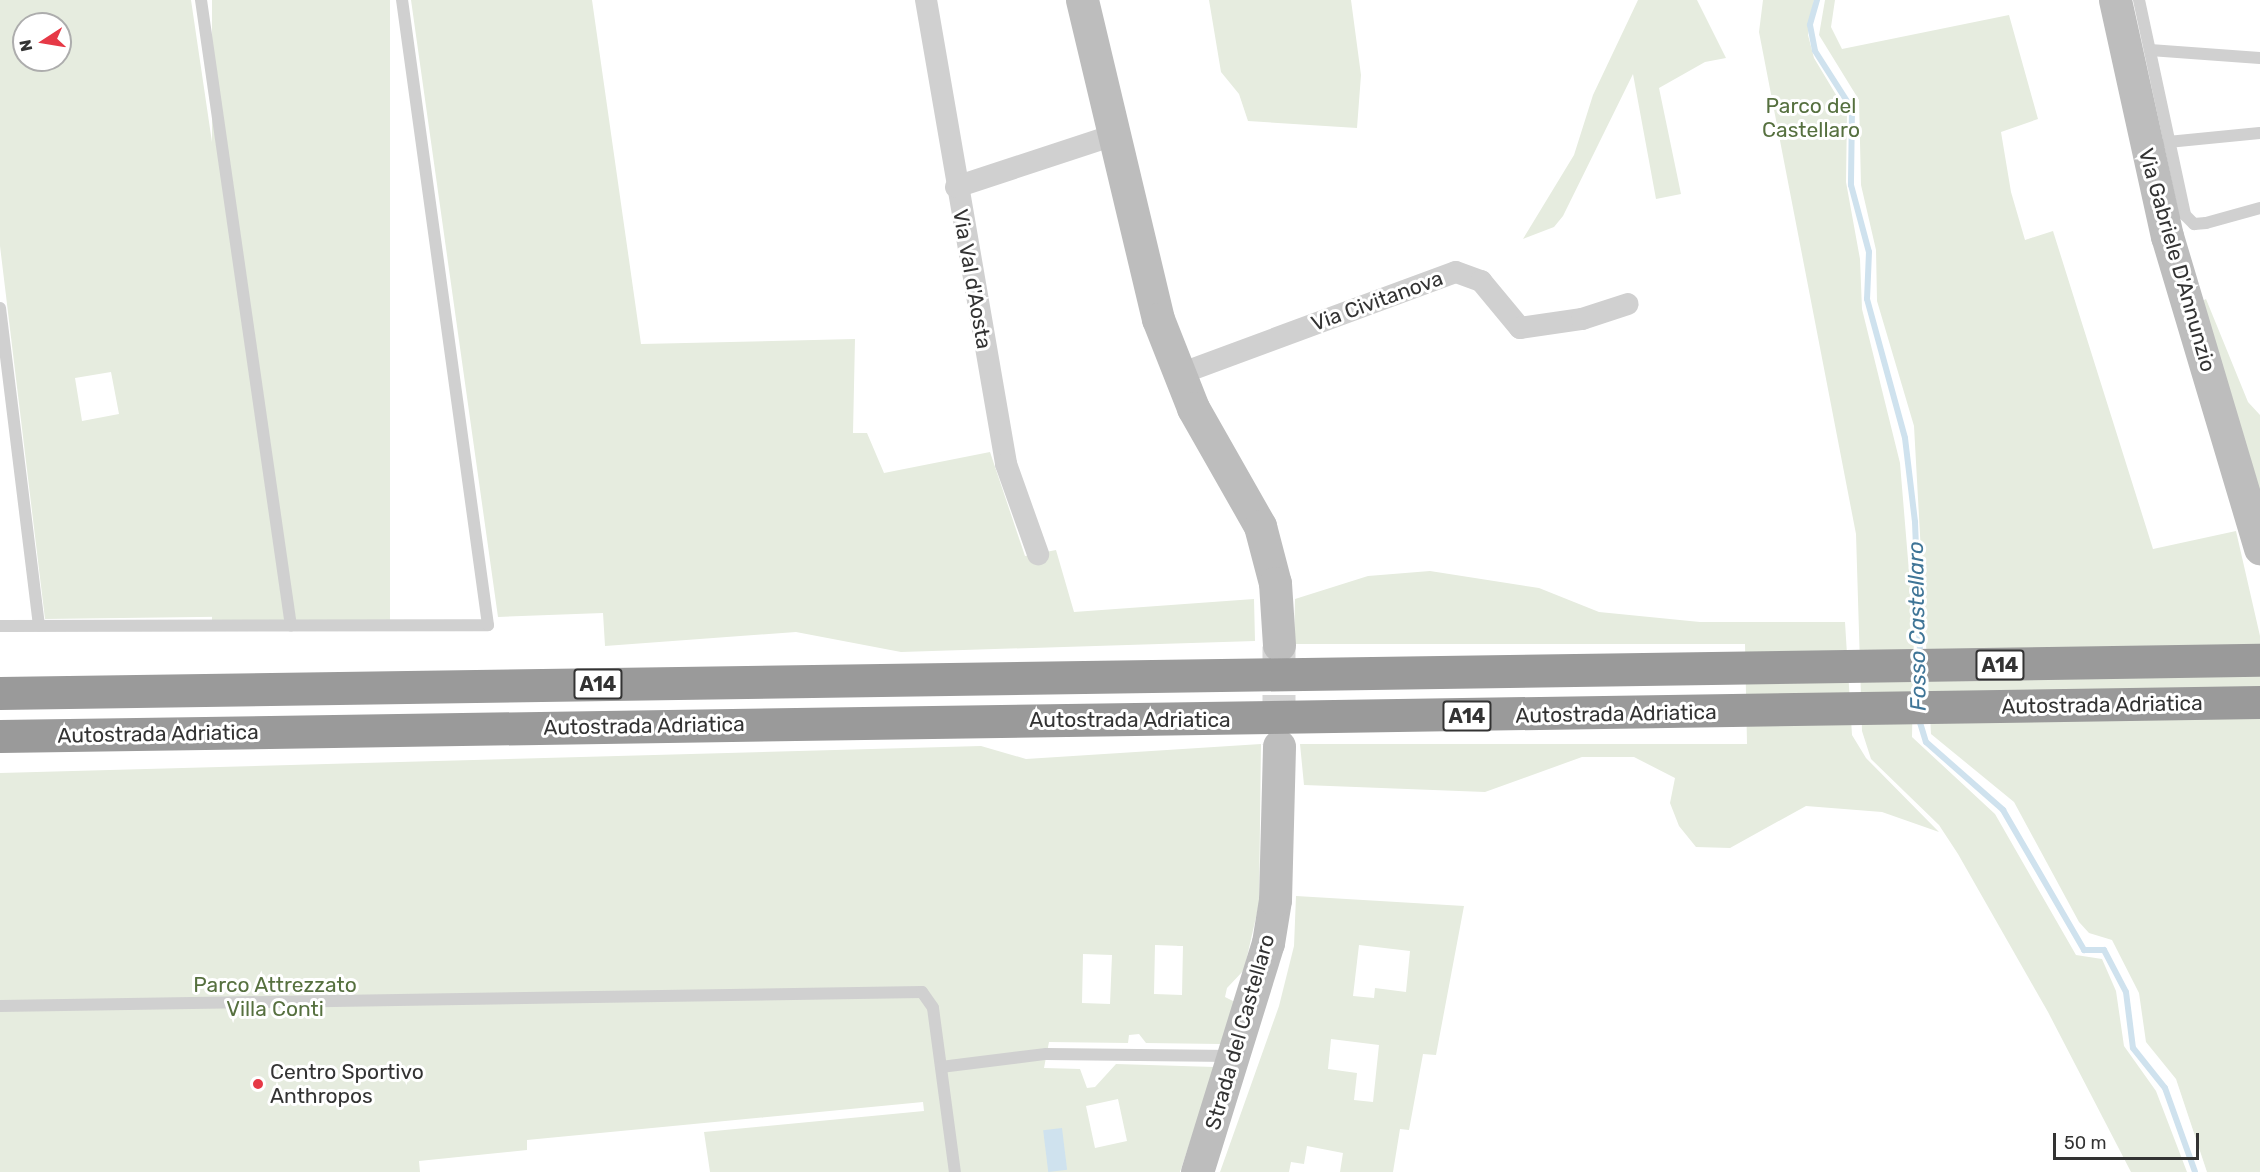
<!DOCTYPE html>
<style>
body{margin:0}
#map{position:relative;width:2260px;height:1172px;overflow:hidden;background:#fff;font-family:Rubik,sans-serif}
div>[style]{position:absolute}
.green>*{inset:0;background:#e6ecdf;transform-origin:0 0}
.water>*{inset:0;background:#cfe2ee;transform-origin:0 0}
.stream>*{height:6px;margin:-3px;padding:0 3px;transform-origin:3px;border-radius:3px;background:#cfe2ee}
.secondary-tunnel>*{height:33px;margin-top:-16.5px;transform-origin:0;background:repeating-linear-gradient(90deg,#d6d6d6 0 33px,transparent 0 49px)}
.lane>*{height:12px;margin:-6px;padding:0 6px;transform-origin:6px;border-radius:6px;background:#d0d0d0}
.street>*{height:22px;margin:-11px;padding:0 11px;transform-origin:11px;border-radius:11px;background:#d0d0d0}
.secondary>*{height:33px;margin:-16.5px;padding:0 16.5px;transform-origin:16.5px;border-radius:16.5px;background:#bdbdbd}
.highway>*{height:33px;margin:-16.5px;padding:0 16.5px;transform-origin:16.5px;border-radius:16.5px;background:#9a9a9a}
.dots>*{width:16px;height:16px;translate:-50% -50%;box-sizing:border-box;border:3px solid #fff;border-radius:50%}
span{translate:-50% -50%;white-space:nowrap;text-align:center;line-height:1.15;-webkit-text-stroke:6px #fff;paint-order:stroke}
.shield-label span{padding:2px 4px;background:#fff;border:2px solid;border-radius:4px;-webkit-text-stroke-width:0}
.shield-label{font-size:20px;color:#333;font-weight:700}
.park-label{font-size:21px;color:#56703f}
.street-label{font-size:21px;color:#333}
.poi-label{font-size:21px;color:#333}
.left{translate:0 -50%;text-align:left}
.water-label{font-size:22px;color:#3f7597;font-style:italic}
.north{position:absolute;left:12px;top:12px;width:60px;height:60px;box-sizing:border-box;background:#fff;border:2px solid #adadad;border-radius:50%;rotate:258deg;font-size:16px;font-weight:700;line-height:24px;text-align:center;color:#333}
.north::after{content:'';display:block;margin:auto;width:21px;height:27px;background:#e63946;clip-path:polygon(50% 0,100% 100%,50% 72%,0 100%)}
.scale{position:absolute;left:2053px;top:1133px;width:146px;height:27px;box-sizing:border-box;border:3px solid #333;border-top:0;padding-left:8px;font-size:18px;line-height:21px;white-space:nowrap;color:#333;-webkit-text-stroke:4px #fff;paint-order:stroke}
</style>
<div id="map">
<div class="green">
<i style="clip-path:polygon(evenodd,0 0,191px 0,282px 616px,45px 619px,0 246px,0 0,24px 24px,60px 24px,60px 60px,24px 60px,24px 24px,0 0,111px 372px,119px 414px,82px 421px,75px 378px,111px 372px)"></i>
<i style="left:212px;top:0;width:178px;height:623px"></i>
<i style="clip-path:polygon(411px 0,592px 0,641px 344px,855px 339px,853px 433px,867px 433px,884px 473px,990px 452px,1025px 556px,1056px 550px,1074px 612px,1254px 599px,1255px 641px,901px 652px,796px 632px,605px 646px,603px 613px,498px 617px)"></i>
<i style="clip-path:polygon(1209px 0,1351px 0,1361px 75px,1357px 128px,1248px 121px,1239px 94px,1221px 72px)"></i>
<i style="clip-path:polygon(1638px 0,1697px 0,1726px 58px,1705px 62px,1659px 88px,1681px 194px,1656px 199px,1633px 74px,1563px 216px,1554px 227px,1523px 239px,1574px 155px,1593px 95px)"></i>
<i style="clip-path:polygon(1763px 0,1814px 0,1808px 35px,1814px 58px,1847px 113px,1846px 182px,1860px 259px,1862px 309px,1900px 463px,1914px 632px,1912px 737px,1995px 814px,2076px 955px,2102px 959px,2116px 991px,2124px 1046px,2156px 1091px,2187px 1172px,2131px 1172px,2048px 1012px,1958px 854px,1939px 825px,1871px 759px,1862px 731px,1856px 534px,1759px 32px)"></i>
<i style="clip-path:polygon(1825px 0,1835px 0,1831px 27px,1842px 49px,2009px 15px,2038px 119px,2001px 132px,2011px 192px,2025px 240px,2053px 231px,2153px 549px,2236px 531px,2260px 636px,2260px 1172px,2207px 1172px,2176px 1079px,2146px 1042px,2139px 993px,2112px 940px,2089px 933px,2079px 922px,2014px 802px,1931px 734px,1914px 426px,1877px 301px,1876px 250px,1861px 185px,1859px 100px,1819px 35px)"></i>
<i style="clip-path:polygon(2206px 299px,2248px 402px,2260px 415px,2260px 500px,2198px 303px)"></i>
<i style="clip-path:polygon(1430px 571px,1539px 588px,1599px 612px,1700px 622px,1845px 622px,1852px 735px,1866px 758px,1939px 832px,1882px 812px,1806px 806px,1730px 848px,1696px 847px,1679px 826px,1670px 803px,1675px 778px,1634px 757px,1582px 757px,1485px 792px,1304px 785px,1300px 744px,1747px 744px,1745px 644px,1294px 644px,1295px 599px,1368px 576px)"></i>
<i style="clip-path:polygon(evenodd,1261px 744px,1259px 904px,1244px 970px,1227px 988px,1225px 997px,1235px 1002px,1221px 1044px,1146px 1043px,1139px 1034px,1129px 1035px,1128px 1043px,1049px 1042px,1044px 1068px,1080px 1069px,1087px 1088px,1095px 1087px,1116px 1064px,1215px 1067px,1180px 1172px,710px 1172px,704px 1132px,924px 1111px,923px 1102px,527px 1140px,527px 1150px,419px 1161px,420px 1172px,0 1172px,0 773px,981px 746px,1026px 759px,1261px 744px,1155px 945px,1183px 946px,1182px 995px,1154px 994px,1155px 945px,1261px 744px,1083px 954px,1112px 955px,1110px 1004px,1082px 1003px,1083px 954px,1261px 744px,1118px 1099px,1127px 1141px,1095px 1148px,1086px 1106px,1118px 1099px)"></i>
<i style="clip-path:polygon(evenodd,1296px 896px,1464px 906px,1436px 1055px,1423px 1054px,1409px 1130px,1400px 1129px,1393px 1172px,1340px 1172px,1343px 1153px,1307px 1146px,1304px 1164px,1291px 1162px,1289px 1172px,1220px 1172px,1279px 1006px,1294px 946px,1296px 896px,1359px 945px,1410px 951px,1406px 992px,1375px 988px,1374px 998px,1353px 996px,1359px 945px,1296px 896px,1331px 1039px,1379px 1045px,1373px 1102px,1354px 1100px,1357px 1073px,1328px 1069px,1331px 1039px)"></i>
</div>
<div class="water">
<i style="left:1062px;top:1128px;width:42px;height:19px;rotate:83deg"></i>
</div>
<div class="stream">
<i style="left:1817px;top:0;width:26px;rotate:106deg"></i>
<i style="left:1810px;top:25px;width:26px;rotate:79deg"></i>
<i style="left:1815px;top:51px;width:69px;rotate:57.5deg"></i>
<i style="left:1852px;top:109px;width:76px;rotate:90.8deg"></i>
<i style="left:1851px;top:185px;width:69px;rotate:75deg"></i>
<i style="left:1869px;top:252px;width:47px;rotate:92.4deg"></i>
<i style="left:1867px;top:299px;width:144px;rotate:74.7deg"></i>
<i style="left:1905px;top:438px;width:85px;rotate:83.2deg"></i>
<i style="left:1915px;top:522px;width:133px;rotate:87.8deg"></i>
<i style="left:1919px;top:697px;width:23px;rotate:-90deg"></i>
<i style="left:1918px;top:716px;width:27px;rotate:73deg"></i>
<i style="left:1926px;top:742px;width:103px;rotate:41.4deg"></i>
<i style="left:2003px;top:810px;width:162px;rotate:59.9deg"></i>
<i style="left:2084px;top:950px;width:20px"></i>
<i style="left:2104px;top:950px;width:47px;rotate:62.4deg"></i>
<i style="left:2126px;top:992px;width:56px;rotate:82.9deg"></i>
<i style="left:2133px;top:1048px;width:51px;rotate:51.3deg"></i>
<i style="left:2165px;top:1088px;width:89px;rotate:70.3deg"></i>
</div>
<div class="secondary-tunnel">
<i style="left:1279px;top:646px;width:98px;rotate:90deg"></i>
</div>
<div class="lane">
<i style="left:201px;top:0;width:632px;rotate:81.82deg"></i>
<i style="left:2139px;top:0;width:220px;rotate:77.9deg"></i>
<i style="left:2185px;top:215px;width:13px;rotate:45deg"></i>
<i style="left:2194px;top:224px;width:12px;rotate:-5deg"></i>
<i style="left:2206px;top:223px;width:56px;rotate:-15.5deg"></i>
<i style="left:2150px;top:50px;width:110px;rotate:4.2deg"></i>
<i style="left:2168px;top:142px;width:92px;rotate:-5.6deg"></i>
<i style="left:0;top:308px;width:320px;rotate:83deg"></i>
<i style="left:0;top:626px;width:488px;rotate:-0.1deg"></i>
<i style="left:488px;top:625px;width:631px;rotate:-97.83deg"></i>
<i style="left:0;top:1006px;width:922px;rotate:-0.87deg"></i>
<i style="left:922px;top:992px;width:19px;rotate:55deg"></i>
<i style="left:933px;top:1008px;width:165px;rotate:82.4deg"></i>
<i style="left:941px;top:1067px;width:106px;rotate:-7.1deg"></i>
<i style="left:1046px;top:1054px;width:185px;rotate:0.6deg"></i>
</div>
<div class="street">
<i style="left:926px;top:0;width:471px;rotate:80.2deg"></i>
<i style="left:1006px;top:464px;width:96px;rotate:70.4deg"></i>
<i style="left:956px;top:187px;width:166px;rotate:-18.2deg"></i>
<i style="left:1177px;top:375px;width:297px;rotate:-20.3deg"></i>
<i style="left:1456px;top:272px;width:27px;rotate:20deg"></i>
<i style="left:1481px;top:281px;width:61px;rotate:50.3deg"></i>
<i style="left:1520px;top:328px;width:63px;rotate:-8.3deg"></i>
<i style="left:1582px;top:319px;width:48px;rotate:-18.1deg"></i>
</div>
<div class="secondary">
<i style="left:1082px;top:0;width:328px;rotate:76.6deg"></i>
<i style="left:1158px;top:319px;width:96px;rotate:68.5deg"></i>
<i style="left:1193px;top:408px;width:136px;rotate:60.4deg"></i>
<i style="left:1260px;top:526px;width:59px;rotate:75.3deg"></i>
<i style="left:1275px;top:583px;width:62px;rotate:86.3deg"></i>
<i style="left:2115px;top:0;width:242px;rotate:77.6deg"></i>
<i style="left:2167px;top:236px;width:326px;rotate:73.4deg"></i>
<i style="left:1197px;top:1172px;width:240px;rotate:-72.8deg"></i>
<i style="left:1268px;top:943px;width:44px;rotate:-80.8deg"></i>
<i style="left:1275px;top:900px;width:154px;rotate:-88.5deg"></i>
</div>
<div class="highway">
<i style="left:0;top:693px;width:2260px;rotate:-0.84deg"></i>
<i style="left:0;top:736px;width:2260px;rotate:-0.86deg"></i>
</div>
<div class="dots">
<i style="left:258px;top:1084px;background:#e63946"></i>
</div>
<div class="shield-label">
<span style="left:2000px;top:665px">A14</span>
<span style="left:598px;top:684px">A14</span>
<span style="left:1467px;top:716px">A14</span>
</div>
<div class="park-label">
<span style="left:1811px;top:118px">Parco del<br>Castellaro</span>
<span style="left:275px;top:997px">Parco Attrezzato<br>Villa Conti</span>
</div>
<div class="street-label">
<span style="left:2177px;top:260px;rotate:74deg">Via Gabriele D'Annunzio</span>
<span style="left:972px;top:279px;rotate:80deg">Via Val d'Aosta</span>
<span style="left:1377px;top:301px;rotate:-20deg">Via Civitanova</span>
<span style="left:2102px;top:705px;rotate:-1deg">Autostrada Adriatica</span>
<span style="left:1616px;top:714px;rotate:-1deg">Autostrada Adriatica</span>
<span style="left:1130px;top:720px">Autostrada Adriatica</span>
<span style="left:644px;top:726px;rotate:-1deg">Autostrada Adriatica</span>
<span style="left:158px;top:734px;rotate:-1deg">Autostrada Adriatica</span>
<span style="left:1240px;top:1032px;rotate:-74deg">Strada del Castellaro</span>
</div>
<div class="poi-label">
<span class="left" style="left:270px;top:1084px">Centro Sportivo<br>Anthropos</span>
</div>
<div class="water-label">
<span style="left:1917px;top:626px;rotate:-91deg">Fosso Castellaro</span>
</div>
<div class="north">N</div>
<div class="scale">50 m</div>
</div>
